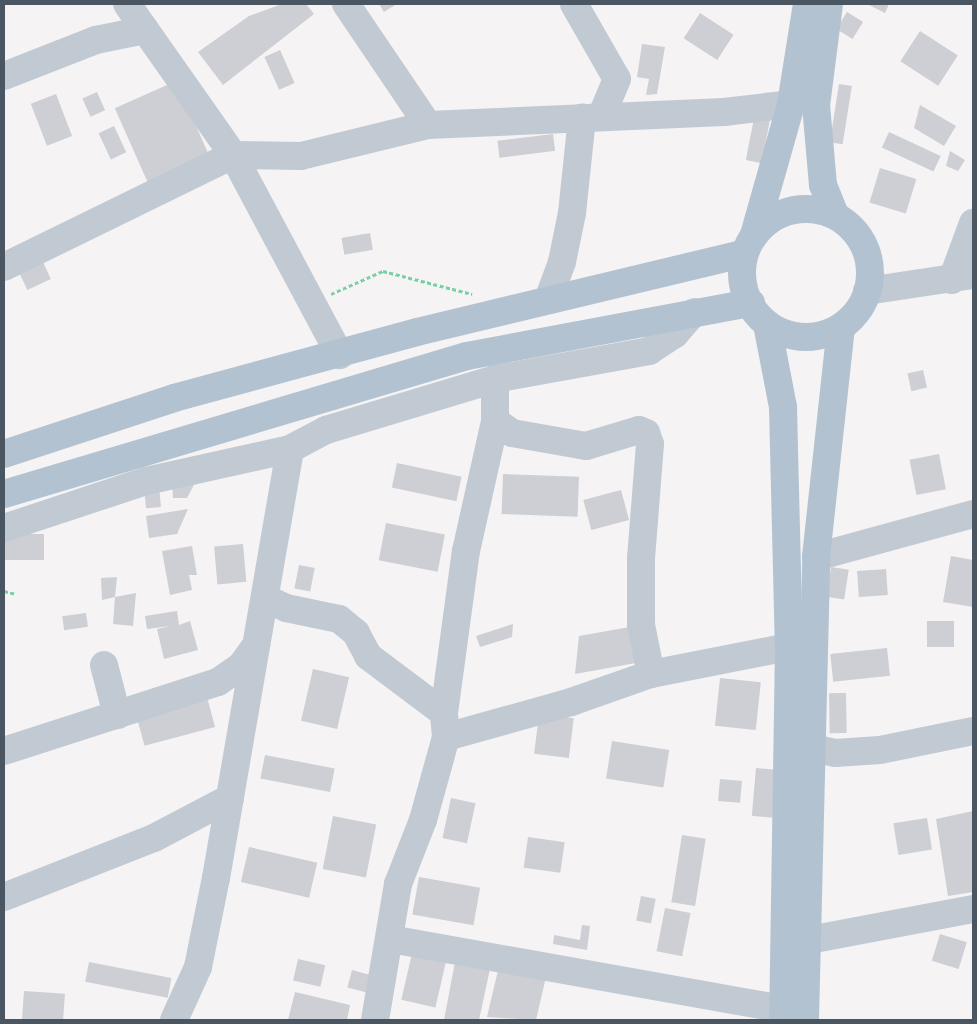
<!DOCTYPE html>
<style>
body{margin:0}
#map{position:relative;width:977px;height:1024px;overflow:hidden;background:#f5f3f3;font-family:Montserrat,sans-serif}
div>[style]{position:absolute}
.building>*{inset:0;background:#cdcfd5;transform-origin:0 0}
.path>*{height:3px;margin-top:-1.5px;transform-origin:0;background:repeating-linear-gradient(90deg,#7ad0a6 0 4px,transparent 0 6.5px)}
.minor>*{height:28px;margin:-14px;padding:0 14px;transform-origin:14px;border-radius:14px;background:#c1cad2}
.major>*{height:28px;margin:-14px;padding:0 14px;transform-origin:14px;border-radius:14px;background:#b3c2d1}
.major>.ring{margin:-14px;padding:0;box-sizing:content-box;background:none;border:28px solid #b3c2d1;border-radius:50%}
span{translate:-50% -50%;white-space:nowrap;text-align:center;line-height:1.15;-webkit-text-stroke:5px #fff;paint-order:stroke}
.frame{position:absolute;inset:0;border:5px solid #4a5661;pointer-events:none}
</style>
<div id="map">
<div class="building">
<i style="clip-path:polygon(282px 4px,306px 4px,314px 14px,223px 85px,198px 52px,249px 16px)"></i>
<i style="clip-path:polygon(379px 4px,394px 4px,395px 5px,384px 12px)"></i>
<i style="clip-path:polygon(867px 4px,889px 4px,885px 13px)"></i>
<i style="left:847px;top:12px;width:19px;height:20px;rotate:32deg"></i>
<i style="left:700px;top:13px;width:40px;height:30px;rotate:33deg"></i>
<i style="left:920px;top:31px;width:45px;height:36px;rotate:33deg"></i>
<i style="clip-path:polygon(642px 44px,665px 47px,657px 94px,646px 95px,649px 79px,637px 77px)"></i>
<i style="left:280px;top:50px;width:36px;height:17px;rotate:66deg"></i>
<i style="left:176px;top:81px;width:82px;height:67px;rotate:66deg"></i>
<i style="left:839px;top:84px;width:13px;height:59px;rotate:9deg"></i>
<i style="left:97px;top:92px;width:20px;height:16px;rotate:66deg"></i>
<i style="left:56px;top:94px;width:45px;height:27px;rotate:69deg"></i>
<i style="clip-path:polygon(920px 105px,956px 126px,944px 146px,914px 128px)"></i>
<i style="left:755px;top:113px;width:16px;height:48px;rotate:11deg"></i>
<i style="left:114px;top:126px;width:29px;height:17px;rotate:65deg"></i>
<i style="left:889px;top:132px;width:57px;height:17px;rotate:25deg"></i>
<i style="left:553px;top:134px;width:17px;height:56px;rotate:83deg"></i>
<i style="clip-path:polygon(950px 151px,965px 160px,958px 171px,946px 166px)"></i>
<i style="left:880px;top:168px;width:38px;height:36px;rotate:17deg"></i>
<i style="left:370px;top:233px;width:17px;height:29px;rotate:80deg"></i>
<i style="left:42px;top:260px;width:21px;height:26px;rotate:65deg"></i>
<i style="left:923px;top:370px;width:18px;height:16px;rotate:77deg"></i>
<i style="left:939px;top:454px;width:36px;height:30px;rotate:79deg"></i>
<i style="left:397px;top:463px;width:66px;height:25px;rotate:12deg"></i>
<i style="left:503px;top:474px;width:76px;height:40px;rotate:2deg"></i>
<i style="clip-path:polygon(196px 481px,187px 498px,173px 498px,172px 482px)"></i>
<i style="left:159px;top:485px;width:22px;height:15px;rotate:85deg"></i>
<i style="left:621px;top:490px;width:31px;height:39px;rotate:75deg"></i>
<i style="clip-path:polygon(188px 509px,177px 534px,149px 538px,146px 516px)"></i>
<i style="left:386px;top:523px;width:60px;height:38px;rotate:11deg"></i>
<i style="left:4px;top:534px;width:40px;height:26px"></i>
<i style="left:243px;top:544px;width:38px;height:29px;rotate:85deg"></i>
<i style="clip-path:polygon(192px 546px,197px 575px,189px 575px,192px 590px,170px 595px,162px 551px)"></i>
<i style="clip-path:polygon(951px 556px,973px 560px,973px 607px,943px 602px)"></i>
<i style="left:299px;top:565px;width:16px;height:24px;rotate:11deg"></i>
<i style="left:831px;top:567px;width:18px;height:30px;rotate:9deg"></i>
<i style="left:886px;top:569px;width:26px;height:29px;rotate:86deg"></i>
<i style="clip-path:polygon(117px 577px,115px 597px,102px 600px,101px 578px)"></i>
<i style="clip-path:polygon(136px 593px,133px 626px,113px 624px,115px 597px)"></i>
<i style="clip-path:polygon(177px 611px,179px 625px,190px 621px,198px 650px,164px 659px,157px 629px,171px 626px,147px 629px,145px 616px)"></i>
<i style="left:86px;top:613px;width:14px;height:24px;rotate:82deg"></i>
<i style="left:927px;top:621px;width:27px;height:26px"></i>
<i style="clip-path:polygon(513px 624px,512px 637px,480px 647px,476px 636px)"></i>
<i style="clip-path:polygon(641px 625px,647px 661px,575px 674px,579px 636px)"></i>
<i style="left:887px;top:648px;width:28px;height:57px;rotate:84deg"></i>
<i style="left:313px;top:669px;width:37px;height:53px;rotate:13deg"></i>
<i style="left:720px;top:678px;width:41px;height:48px;rotate:6deg"></i>
<i style="left:846px;top:693px;width:40px;height:17px;rotate:89deg"></i>
<i style="left:207px;top:697px;width:31px;height:73px;rotate:75deg"></i>
<i style="left:539px;top:714px;width:35px;height:40px;rotate:7deg"></i>
<i style="left:612px;top:741px;width:58px;height:38px;rotate:9deg"></i>
<i style="left:265px;top:755px;width:71px;height:24px;rotate:11deg"></i>
<i style="left:756px;top:768px;width:21px;height:48px;rotate:5deg"></i>
<i style="left:720px;top:779px;width:22px;height:22px;rotate:5deg"></i>
<i style="left:451px;top:798px;width:25px;height:41px;rotate:12deg"></i>
<i style="clip-path:polygon(973px 811px,973px 892px,948px 896px,936px 819px)"></i>
<i style="left:333px;top:816px;width:44px;height:54px;rotate:11deg"></i>
<i style="left:927px;top:818px;width:32px;height:34px;rotate:81deg"></i>
<i style="left:682px;top:835px;width:24px;height:68px;rotate:9deg"></i>
<i style="left:528px;top:837px;width:37px;height:31px;rotate:8deg"></i>
<i style="left:249px;top:847px;width:70px;height:36px;rotate:13deg"></i>
<i style="left:419px;top:877px;width:62px;height:38px;rotate:10deg"></i>
<i style="left:641px;top:896px;width:15px;height:25px;rotate:11deg"></i>
<i style="left:665px;top:908px;width:26px;height:44px;rotate:11deg"></i>
<i style="clip-path:polygon(582px 925px,590px 926px,587px 950px,553px 944px,554px 935px,580px 940px)"></i>
<i style="left:940px;top:934px;width:28px;height:28px;rotate:17deg"></i>
<i style="left:413px;top:949px;width:35px;height:52px;rotate:13deg"></i>
<i style="left:298px;top:959px;width:28px;height:22px;rotate:13deg"></i>
<i style="left:89px;top:962px;width:84px;height:20px;rotate:11deg"></i>
<i style="clip-path:polygon(455px 962px,490px 969px,479px 1020px,444px 1020px)"></i>
<i style="clip-path:polygon(499px 966px,546px 977px,536px 1020px,487px 1017px)"></i>
<i style="left:352px;top:970px;width:20px;height:18px;rotate:15deg"></i>
<i style="left:24px;top:991px;width:41px;height:29px;rotate:4deg"></i>
<i style="clip-path:polygon(295px 992px,350px 1005px,347px 1020px,288px 1020px)"></i>
</div>
<div class="path">
<i style="left:331px;top:294px;width:57px;rotate:-23.9deg"></i>
<i style="left:383px;top:271px;width:92px;rotate:14.5deg"></i>
<i style="left:4px;top:591px;width:12px;rotate:14deg"></i>
</div>
<div class="minor">
<i style="left:127px;top:4px;width:184px;rotate:54.9deg"></i>
<i style="left:233px;top:155px;width:227px;rotate:61.9deg"></i>
<i style="left:346px;top:4px;width:146px;rotate:55.9deg"></i>
<i style="left:574px;top:4px;width:86px;rotate:60.2deg"></i>
<i style="left:617px;top:79px;width:41px;rotate:112.8deg"></i>
<i style="left:4px;top:76px;width:99px;rotate:-21.4deg"></i>
<i style="left:96px;top:40px;width:50px;rotate:-11.5deg"></i>
<i style="left:4px;top:267px;width:255px;rotate:-26.1deg"></i>
<i style="left:233px;top:155px;width:68px;rotate:0.8deg"></i>
<i style="left:301px;top:156px;width:131px;rotate:-13.7deg"></i>
<i style="left:428px;top:125px;width:296px;rotate:-2.5deg"></i>
<i style="left:724px;top:112px;width:67px;rotate:-6.8deg"></i>
<i style="left:952px;top:280px;width:61px;rotate:-69.8deg"></i>
<i style="left:867px;top:291px;width:107px;rotate:-8.6deg"></i>
<i style="left:548px;top:300px;width:40px;rotate:-69.8deg"></i>
<i style="left:562px;top:262px;width:50px;rotate:-78.5deg"></i>
<i style="left:572px;top:213px;width:96px;rotate:-84deg"></i>
<i style="left:495px;top:421px;width:21px;rotate:35deg"></i>
<i style="left:512px;top:433px;width:75px;rotate:10deg"></i>
<i style="left:586px;top:446px;width:55px;rotate:-16.8deg"></i>
<i style="left:639px;top:430px;width:8px;rotate:23deg"></i>
<i style="left:646px;top:433px;width:12px;rotate:70deg"></i>
<i style="left:650px;top:444px;width:114px;rotate:94.5deg"></i>
<i style="left:641px;top:558px;width:67px;rotate:90deg"></i>
<i style="left:641px;top:625px;width:50px;rotate:78.5deg"></i>
<i style="left:4px;top:528px;width:150px;rotate:-18.3deg"></i>
<i style="left:146px;top:481px;width:148px;rotate:-12.5deg"></i>
<i style="left:290px;top:449px;width:41px;rotate:-27.8deg"></i>
<i style="left:326px;top:430px;width:177px;rotate:-16.8deg"></i>
<i style="left:495px;top:379px;width:157px;rotate:-10.3deg"></i>
<i style="left:649px;top:351px;width:31px;rotate:-33deg"></i>
<i style="left:675px;top:334px;width:29px;rotate:-49deg"></i>
<i style="left:816px;top:557px;width:163px;rotate:-15.3deg"></i>
<i style="left:267px;top:599px;width:21px;rotate:25deg"></i>
<i style="left:286px;top:608px;width:54px;rotate:11.7deg"></i>
<i style="left:339px;top:619px;width:22px;rotate:39deg"></i>
<i style="left:356px;top:633px;width:26px;rotate:62deg"></i>
<i style="left:368px;top:656px;width:95px;rotate:36.9deg"></i>
<i style="left:104px;top:665px;width:52px;rotate:75.4deg"></i>
<i style="left:446px;top:737px;width:130px;rotate:-15.6deg"></i>
<i style="left:571px;top:702px;width:85px;rotate:-19.3deg"></i>
<i style="left:651px;top:674px;width:141px;rotate:-11.1deg"></i>
<i style="left:812px;top:748px;width:24px;rotate:12deg"></i>
<i style="left:835px;top:753px;width:45px;rotate:-3.8deg"></i>
<i style="left:880px;top:750px;width:95px;rotate:-11.5deg"></i>
<i style="left:4px;top:751px;width:225px;rotate:-17.9deg"></i>
<i style="left:218px;top:682px;width:28px;rotate:-35deg"></i>
<i style="left:241px;top:666px;width:26px;rotate:-54deg"></i>
<i style="left:4px;top:897px;width:161px;rotate:-21.5deg"></i>
<i style="left:154px;top:838px;width:86px;rotate:-27.8deg"></i>
<i style="left:390px;top:939px;width:399px;rotate:10.1deg"></i>
<i style="left:809px;top:940px;width:167px;rotate:-10.7deg"></i>
<i style="left:174px;top:1020px;width:58px;rotate:-65.6deg"></i>
<i style="left:198px;top:967px;width:91px;rotate:-78.6deg"></i>
<i style="left:216px;top:878px;width:435px;rotate:-80.2deg"></i>
<i style="left:375px;top:1020px;width:138px;rotate:-80.4deg"></i>
<i style="left:398px;top:884px;width:69px;rotate:-68.7deg"></i>
<i style="left:423px;top:820px;width:86px;rotate:-74.5deg"></i>
<i style="left:446px;top:737px;width:24px;rotate:-95deg"></i>
<i style="left:444px;top:713px;width:163px;rotate:-82.3deg"></i>
<i style="left:466px;top:551px;width:133px;rotate:-77.4deg"></i>
<i style="left:495px;top:421px;width:42px;rotate:-90deg"></i>
</div>
<div class="major">
<i style="left:829px;top:4px;width:102px;rotate:97.3deg"></i>
<i style="left:816px;top:105px;width:80px;rotate:85deg"></i>
<i style="left:823px;top:185px;width:32px;rotate:68deg"></i>
<i class="ring" style="left:742px;top:209px;width:100px;height:100px"></i>
<i style="left:754px;top:235px;width:136px;rotate:-74.2deg"></i>
<i style="left:791px;top:104px;width:101px;rotate:-80.9deg"></i>
<i style="left:767px;top:324px;width:85px;rotate:79.1deg"></i>
<i style="left:783px;top:407px;width:240px;rotate:88.6deg"></i>
<i style="left:789px;top:647px;width:373px;rotate:90.9deg"></i>
<i style="left:4px;top:454px;width:179px;rotate:-18.2deg"></i>
<i style="left:174px;top:398px;width:252px;rotate:-15.2deg"></i>
<i style="left:417px;top:332px;width:335px;rotate:-13.5deg"></i>
<i style="left:4px;top:494px;width:483px;rotate:-16.6deg"></i>
<i style="left:467px;top:356px;width:289px;rotate:-10.6deg"></i>
<i style="left:805px;top:1020px;width:463px;rotate:-88.6deg"></i>
<i style="left:816px;top:557px;width:231px;rotate:-83.8deg"></i>
</div>
<div class="frame"></div>
</div>
